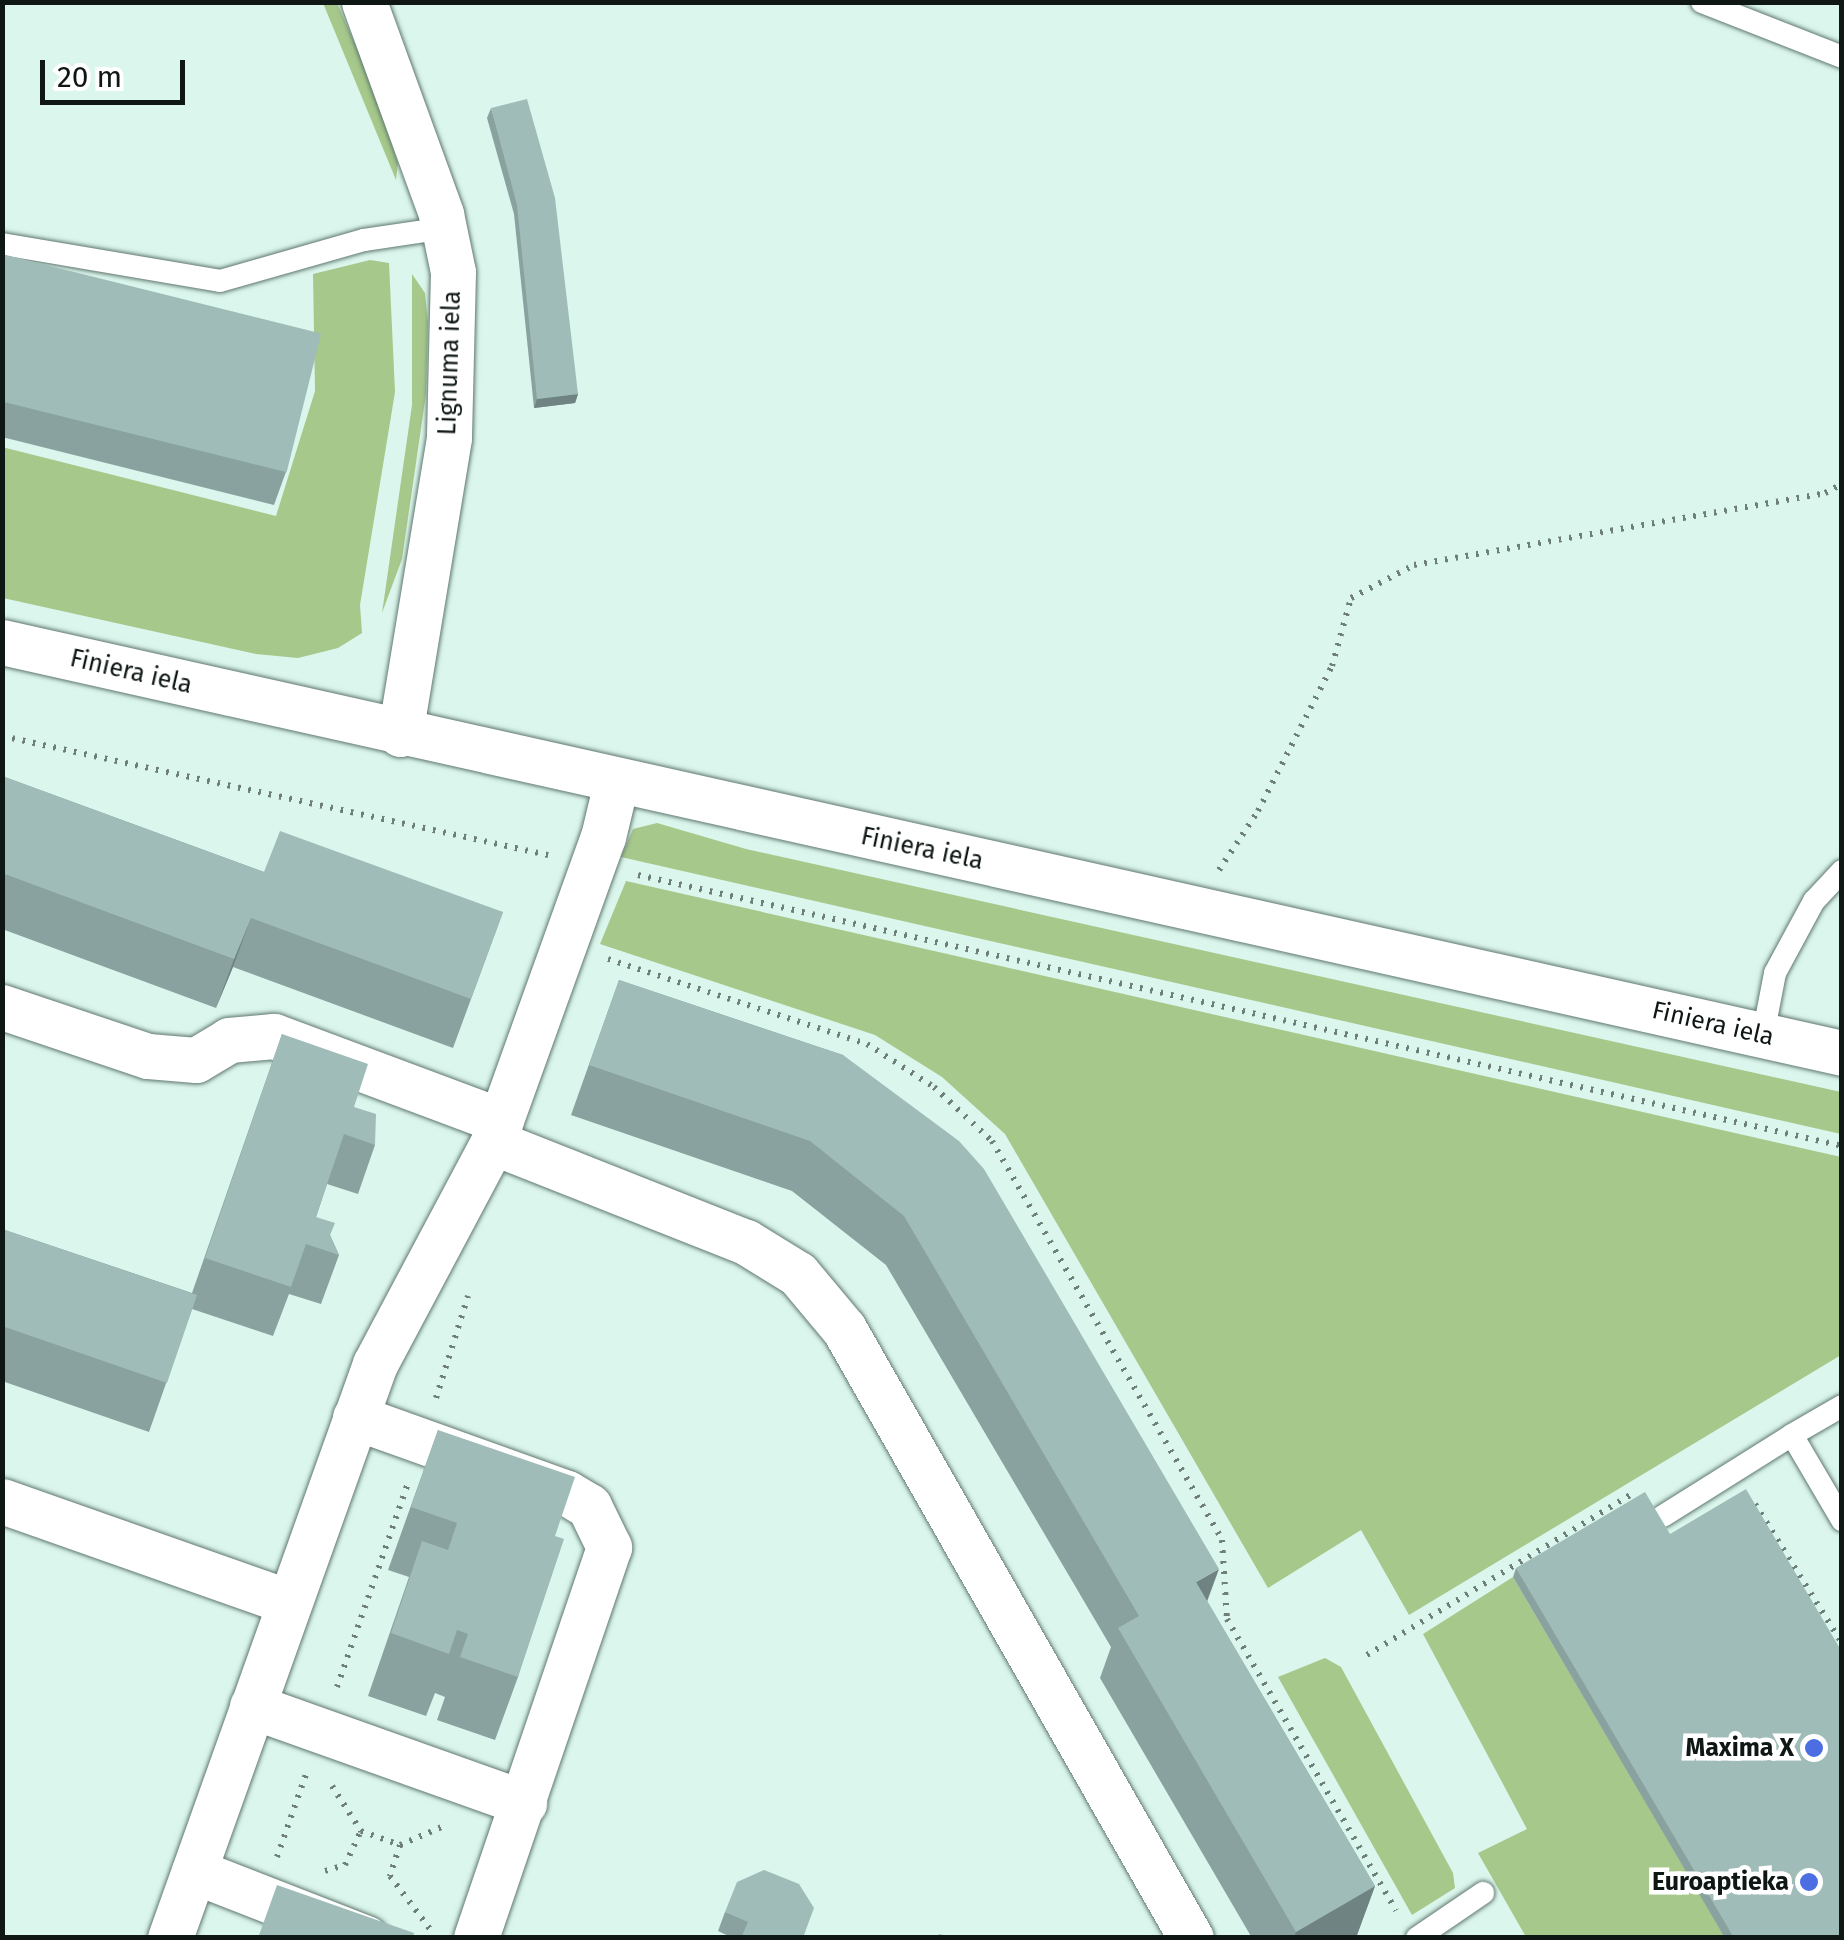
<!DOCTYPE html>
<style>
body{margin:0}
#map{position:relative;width:1844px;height:1940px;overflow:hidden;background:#dbf6ec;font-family:"Fira Sans",sans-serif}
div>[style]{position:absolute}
.green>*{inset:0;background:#a6c88b}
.path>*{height:6px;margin-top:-3px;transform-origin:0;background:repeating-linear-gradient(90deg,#6e7f79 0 2.5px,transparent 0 10.5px)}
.roads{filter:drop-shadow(0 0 2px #60786f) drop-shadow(0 0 2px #60786f)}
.lane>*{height:22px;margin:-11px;padding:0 11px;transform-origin:11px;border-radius:11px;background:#fff}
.street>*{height:45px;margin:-22.5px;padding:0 22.5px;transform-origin:22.5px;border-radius:22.5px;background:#fff}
.wall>*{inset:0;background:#89a29f}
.shaded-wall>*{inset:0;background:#6f8482}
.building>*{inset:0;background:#9fbcb9;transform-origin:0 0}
.dots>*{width:28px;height:28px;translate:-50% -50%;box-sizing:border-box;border:5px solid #fff;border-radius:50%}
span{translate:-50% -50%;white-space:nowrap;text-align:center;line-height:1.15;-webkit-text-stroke:9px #fff;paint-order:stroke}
.street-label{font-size:25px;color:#0e1714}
.poi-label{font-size:25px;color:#0e1714;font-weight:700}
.right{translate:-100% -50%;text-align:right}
.frame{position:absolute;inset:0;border:5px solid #0e1714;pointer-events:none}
.scale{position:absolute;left:40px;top:60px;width:145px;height:45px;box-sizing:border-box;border:5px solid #0e1714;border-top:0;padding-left:12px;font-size:30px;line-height:35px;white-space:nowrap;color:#0e1714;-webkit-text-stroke:8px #fff;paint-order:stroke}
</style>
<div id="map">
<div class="green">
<i style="clip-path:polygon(323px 3px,337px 3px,365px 66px,398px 163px,396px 180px)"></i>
<i style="clip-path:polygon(370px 260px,389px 263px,395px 392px,360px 605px,362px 633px,338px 648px,298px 658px,256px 654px,3px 598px,2px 447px,276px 516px,315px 391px,313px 274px)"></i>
<i style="clip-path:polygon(412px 274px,425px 293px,428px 322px,426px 394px,402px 559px,382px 613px,412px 405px)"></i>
<i style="clip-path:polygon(657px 823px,746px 849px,1841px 1092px,1841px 1134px,621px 857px,633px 829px)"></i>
<i style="clip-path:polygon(626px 881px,1841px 1157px,1841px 1355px,1409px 1615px,1361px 1530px,1268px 1588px,1005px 1134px,942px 1077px,875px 1035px,600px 944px)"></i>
<i style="clip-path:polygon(1513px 1577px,1725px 1937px,1526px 1937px,1478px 1853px,1527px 1829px,1423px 1634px)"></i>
<i style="clip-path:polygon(1325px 1658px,1341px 1667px,1453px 1873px,1455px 1888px,1412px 1915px,1278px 1677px)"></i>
</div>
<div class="path">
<i style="left:2px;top:736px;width:559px;rotate:12.3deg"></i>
<i style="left:1219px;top:870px;width:71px;rotate:-56.5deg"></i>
<i style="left:1258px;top:811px;width:163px;rotate:-63deg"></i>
<i style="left:1332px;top:666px;width:71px;rotate:-74.4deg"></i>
<i style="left:1351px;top:598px;width:71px;rotate:-27.6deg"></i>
<i style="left:1414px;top:565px;width:417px;rotate:-9.9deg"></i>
<i style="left:1825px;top:493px;width:19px;rotate:-28deg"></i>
<i style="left:638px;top:875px;width:1234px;rotate:12.68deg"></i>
<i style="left:608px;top:959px;width:273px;rotate:18.2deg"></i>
<i style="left:867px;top:1044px;width:80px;rotate:32.7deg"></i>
<i style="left:934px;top:1087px;width:79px;rotate:43deg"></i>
<i style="left:992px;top:1141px;width:461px;rotate:60deg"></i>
<i style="left:1222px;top:1540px;width:79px;rotate:86.4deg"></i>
<i style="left:1227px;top:1619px;width:337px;rotate:59.9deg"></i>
<i style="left:436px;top:1398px;width:107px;rotate:-72.6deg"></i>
<i style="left:1755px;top:1504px;width:164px;rotate:58deg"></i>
<i style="left:1367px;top:1655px;width:314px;rotate:-31.3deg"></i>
<i style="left:337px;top:1687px;width:213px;rotate:-70.8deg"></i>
<i style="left:332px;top:1786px;width:54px;rotate:57.2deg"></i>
<i style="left:361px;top:1831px;width:41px;rotate:19.7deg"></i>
<i style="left:400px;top:1845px;width:48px;rotate:-23.4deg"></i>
<i style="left:400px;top:1845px;width:33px;rotate:108deg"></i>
<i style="left:390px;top:1876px;width:66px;rotate:53deg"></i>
<i style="left:277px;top:1857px;width:88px;rotate:-70.7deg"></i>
<i style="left:325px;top:1871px;width:21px;rotate:-17deg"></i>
<i style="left:345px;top:1865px;width:38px;rotate:-65deg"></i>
</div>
<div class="roads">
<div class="lane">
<i style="left:1702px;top:2px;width:150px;rotate:21.4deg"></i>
<i style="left:2px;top:244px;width:221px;rotate:9.6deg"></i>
<i style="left:220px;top:281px;width:150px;rotate:-15.9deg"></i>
<i style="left:364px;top:240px;width:81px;rotate:-8.5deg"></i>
<i style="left:1763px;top:1035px;width:63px;rotate:-79deg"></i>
<i style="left:1775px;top:973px;width:82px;rotate:-61.6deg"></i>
<i style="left:1814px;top:901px;width:41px;rotate:-47deg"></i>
<i style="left:1842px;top:1406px;width:58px;rotate:149.9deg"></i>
<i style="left:1792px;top:1435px;width:99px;rotate:59.5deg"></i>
<i style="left:1663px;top:1516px;width:152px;rotate:-32.1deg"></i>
<i style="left:1417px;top:1938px;width:80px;rotate:-34.3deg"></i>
</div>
<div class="street">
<i style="left:364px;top:2px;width:226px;rotate:70deg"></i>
<i style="left:441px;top:214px;width:59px;rotate:78.3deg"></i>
<i style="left:453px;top:272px;width:166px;rotate:91.4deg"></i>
<i style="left:449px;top:438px;width:300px;rotate:99.4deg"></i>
<i style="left:2px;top:642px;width:1885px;rotate:12.59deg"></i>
<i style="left:2px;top:1007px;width:154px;rotate:18.6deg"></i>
<i style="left:148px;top:1056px;width:48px;rotate:4.8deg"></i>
<i style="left:196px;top:1060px;width:39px;rotate:-31deg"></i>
<i style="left:229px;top:1040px;width:45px;rotate:-5.1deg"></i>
<i style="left:274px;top:1036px;width:242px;rotate:20.5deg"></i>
<i style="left:493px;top:1142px;width:272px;rotate:21.6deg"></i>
<i style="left:746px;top:1242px;width:61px;rotate:31.6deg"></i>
<i style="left:798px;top:1274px;width:72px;rotate:50.1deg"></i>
<i style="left:844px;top:1329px;width:701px;rotate:60.33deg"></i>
<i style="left:355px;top:1417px;width:225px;rotate:19.7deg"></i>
<i style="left:567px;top:1493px;width:26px;rotate:31deg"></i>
<i style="left:589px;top:1506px;width:46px;rotate:64deg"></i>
<i style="left:609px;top:1547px;width:413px;rotate:108.8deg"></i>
<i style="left:2px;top:1501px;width:304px;rotate:19.4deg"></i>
<i style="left:252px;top:1706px;width:289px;rotate:19.6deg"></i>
<i style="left:194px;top:1871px;width:185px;rotate:21.3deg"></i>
<i style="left:170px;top:1938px;width:610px;rotate:-70.35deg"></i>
<i style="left:375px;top:1364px;width:251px;rotate:-62deg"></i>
<i style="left:493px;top:1142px;width:324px;rotate:-70.2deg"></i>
<i style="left:603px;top:837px;width:56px;rotate:-76.5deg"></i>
</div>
</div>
<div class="wall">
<i style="clip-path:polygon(491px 108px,578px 394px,575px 403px,534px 408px,514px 214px,487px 118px)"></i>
<i style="clip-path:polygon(2px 254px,287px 469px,274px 505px,2px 437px)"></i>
<i style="clip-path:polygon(2px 776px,264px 872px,503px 912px,453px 1048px,233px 967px,216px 1008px,2px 929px)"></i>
<i style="clip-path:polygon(619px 980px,843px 1055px,1207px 1601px,1375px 1886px,1357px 1935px,1353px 1938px,1252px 1938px,1100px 1678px,1111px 1647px,886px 1265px,792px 1191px,571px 1115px)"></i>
<i style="clip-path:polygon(282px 1034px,354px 1107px,375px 1145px,358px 1194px,327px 1184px,316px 1217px,330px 1235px,339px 1255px,321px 1304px,289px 1294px,273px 1336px,192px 1309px,149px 1432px,2px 1381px,2px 1229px,192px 1293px)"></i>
<i style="clip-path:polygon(438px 1430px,555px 1536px,518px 1677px,495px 1740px,437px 1720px,445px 1697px,435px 1693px,426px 1716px,368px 1696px,409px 1577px,388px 1570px)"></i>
<i style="clip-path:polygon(1516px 1568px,1842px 1938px,1725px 1938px,1513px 1577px)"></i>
<i style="clip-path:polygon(725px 1912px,804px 1935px,810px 1938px,733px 1938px,718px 1931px)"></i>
</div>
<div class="shaded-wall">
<i style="clip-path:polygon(578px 394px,575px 403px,534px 408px,537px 399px)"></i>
<i style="clip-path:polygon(251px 918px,233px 967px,216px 1008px,234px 959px)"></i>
<i style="clip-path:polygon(1219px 1569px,1201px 1618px,1196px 1582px)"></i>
<i style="clip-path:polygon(1375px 1886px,1357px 1935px,1353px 1938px,1294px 1938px,1296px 1932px)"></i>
</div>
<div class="building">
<i style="clip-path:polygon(527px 99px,555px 198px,578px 394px,537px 399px,517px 205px,491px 108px)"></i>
<i style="left:2px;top:254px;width:329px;height:143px;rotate:14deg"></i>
<i style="clip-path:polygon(2px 776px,264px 872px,280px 831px,503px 912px,471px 999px,251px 918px,234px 959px,2px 873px)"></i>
<i style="clip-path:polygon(619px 980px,843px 1055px,959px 1141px,984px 1169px,1219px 1569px,1196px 1582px,1375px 1886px,1296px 1932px,1118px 1628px,1139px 1616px,904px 1216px,810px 1141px,589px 1065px)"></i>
<i style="clip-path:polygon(282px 1034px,368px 1064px,354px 1107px,376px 1114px,375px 1145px,344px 1134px,316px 1217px,335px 1223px,330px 1235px,339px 1255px,306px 1244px,291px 1287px,205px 1258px)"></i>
<i style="clip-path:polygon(2px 1229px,197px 1295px,167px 1383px,2px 1326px)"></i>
<i style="clip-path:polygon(438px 1430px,575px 1477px,555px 1536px,564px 1539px,518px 1677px,460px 1657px,468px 1634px,457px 1630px,449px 1654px,391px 1633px,422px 1541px,448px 1550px,457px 1523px,411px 1507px)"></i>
<i style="clip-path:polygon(1746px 1489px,1842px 1652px,1842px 1938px,1734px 1938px,1516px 1568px,1645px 1492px,1670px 1534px)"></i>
<i style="clip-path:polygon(764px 1870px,799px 1884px,814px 1908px,804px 1935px,810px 1938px,741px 1938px,748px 1922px,725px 1912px,737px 1882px)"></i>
<i style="clip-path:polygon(277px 1885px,414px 1933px,413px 1938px,258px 1938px)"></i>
<i style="clip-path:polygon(940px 1934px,952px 1938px,932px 1938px)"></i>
</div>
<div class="dots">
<i style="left:1814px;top:1748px;background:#4c6ee2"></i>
<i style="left:1809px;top:1882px;background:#4c6ee2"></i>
</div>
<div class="street-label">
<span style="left:450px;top:363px;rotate:-88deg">Lignuma iela</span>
<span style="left:131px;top:672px;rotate:13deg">Finiera iela</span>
<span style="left:922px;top:849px;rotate:12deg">Finiera iela</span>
<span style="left:1713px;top:1024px;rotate:13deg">Finiera iela</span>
</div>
<div class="poi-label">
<span class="right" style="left:1794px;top:1748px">Maxima X</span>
<span class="right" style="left:1789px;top:1882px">Euroaptieka</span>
</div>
<div class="frame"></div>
<div class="scale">20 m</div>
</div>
